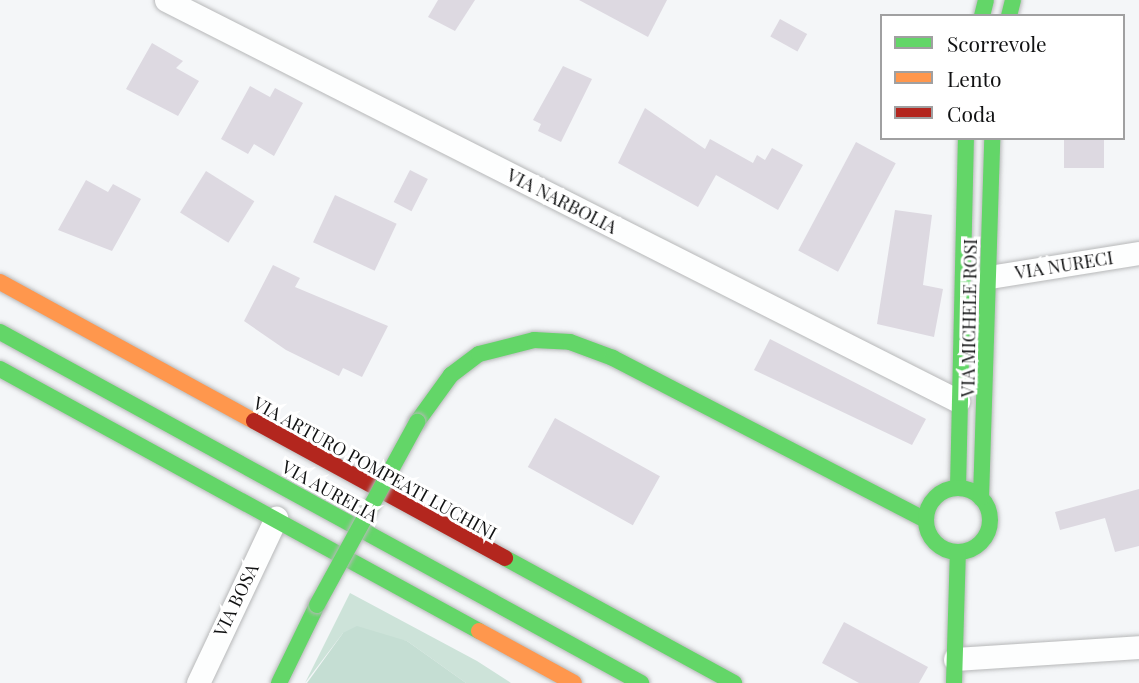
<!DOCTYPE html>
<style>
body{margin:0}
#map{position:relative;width:1139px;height:683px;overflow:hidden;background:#f4f6f8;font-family:"Playfair Display",serif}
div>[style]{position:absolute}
.green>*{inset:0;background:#cde3d9}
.forest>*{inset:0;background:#c5ded3}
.building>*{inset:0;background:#ddd9e1;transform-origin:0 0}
.roads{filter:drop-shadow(0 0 2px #b7b8b9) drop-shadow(0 0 2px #b7b8b9)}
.street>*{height:23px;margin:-11.5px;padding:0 11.5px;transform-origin:11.5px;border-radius:11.5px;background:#fdfefe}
.fast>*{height:16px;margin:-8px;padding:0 8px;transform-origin:8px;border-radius:8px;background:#63d668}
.fast>.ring{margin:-8px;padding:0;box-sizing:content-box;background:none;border:16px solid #63d668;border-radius:50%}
.slow>*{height:16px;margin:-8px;padding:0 8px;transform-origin:8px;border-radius:8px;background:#ff974d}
.jam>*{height:16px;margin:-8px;padding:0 8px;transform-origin:8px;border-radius:8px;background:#b3261e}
.bridges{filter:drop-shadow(0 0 2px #b7b8b9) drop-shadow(0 0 2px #b7b8b9)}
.fast-bridge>*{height:16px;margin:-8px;padding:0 8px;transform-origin:8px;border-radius:8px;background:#63d668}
span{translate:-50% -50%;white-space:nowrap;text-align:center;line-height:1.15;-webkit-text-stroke:6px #fff;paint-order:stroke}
.street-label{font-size:18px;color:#111213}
.legend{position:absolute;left:880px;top:14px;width:245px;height:126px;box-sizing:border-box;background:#fff;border:2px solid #a0a0a1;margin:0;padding:9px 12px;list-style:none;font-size:21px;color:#111213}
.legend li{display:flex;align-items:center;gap:14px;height:35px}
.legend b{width:35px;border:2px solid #a0a0a1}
</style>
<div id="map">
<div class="green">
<i style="clip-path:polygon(350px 593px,477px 661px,511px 683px,466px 683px,407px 641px,343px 633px,305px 683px)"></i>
</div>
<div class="forest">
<i style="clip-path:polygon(357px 626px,407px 641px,466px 683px,307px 683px,343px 633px)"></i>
</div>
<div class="building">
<i style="clip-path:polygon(438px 0,475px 0,455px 31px,428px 17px)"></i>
<i style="clip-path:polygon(579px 0,667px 0,648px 37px)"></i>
<i style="left:780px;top:19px;width:31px;height:20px;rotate:29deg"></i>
<i style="clip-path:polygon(152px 43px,183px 61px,176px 68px,199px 81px,178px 116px,126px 89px)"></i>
<i style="clip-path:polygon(563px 66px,592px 79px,561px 142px,538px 131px,541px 124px,533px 120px)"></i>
<i style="clip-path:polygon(250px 86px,270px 97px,275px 88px,303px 103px,274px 156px,254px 144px,248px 154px,221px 139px)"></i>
<i style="clip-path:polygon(645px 108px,705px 149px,710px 139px,753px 163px,757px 155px,765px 160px,772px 148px,803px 165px,778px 210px,716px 175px,698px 207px,618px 163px)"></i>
<i style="left:1064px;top:138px;width:40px;height:30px"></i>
<i style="left:856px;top:142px;width:45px;height:123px;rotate:28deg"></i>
<i style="left:410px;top:170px;width:20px;height:36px;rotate:27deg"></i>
<i style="left:206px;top:171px;width:57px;height:49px;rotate:32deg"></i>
<i style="clip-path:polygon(86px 180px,108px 192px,113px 184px,141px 199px,112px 251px,58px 230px)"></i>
<i style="left:335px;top:195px;width:68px;height:52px;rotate:25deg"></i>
<i style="clip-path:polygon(895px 210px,932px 215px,923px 285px,943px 289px,934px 337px,877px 324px)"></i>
<i style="clip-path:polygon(273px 265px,300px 278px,295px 287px,388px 326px,362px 377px,343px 368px,339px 376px,286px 350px,244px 321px)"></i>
<i style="clip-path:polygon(770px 339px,926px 419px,912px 445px,754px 370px)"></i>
<i style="left:555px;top:418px;width:120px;height:56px;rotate:29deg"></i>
<i style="clip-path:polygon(1139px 489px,1139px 546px,1115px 552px,1105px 518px,1060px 530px,1055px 512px)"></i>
<i style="clip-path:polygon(844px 622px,928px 667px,919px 683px,859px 683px,822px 663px)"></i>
</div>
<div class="roads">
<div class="street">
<i style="left:166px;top:0;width:888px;rotate:26.85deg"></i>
<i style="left:989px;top:277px;width:152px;rotate:-9.1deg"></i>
<i style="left:955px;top:659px;width:184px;rotate:-3.7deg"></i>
<i style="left:198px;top:683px;width:183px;rotate:-64.7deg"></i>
</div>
<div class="fast">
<i style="left:982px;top:16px;width:16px;rotate:-76deg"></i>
<i style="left:1009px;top:16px;width:16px;rotate:-76deg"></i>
<i style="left:0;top:332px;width:731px;rotate:28.7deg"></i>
<i style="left:0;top:369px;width:546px;rotate:28.68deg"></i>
<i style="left:417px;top:422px;width:58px;rotate:-54.1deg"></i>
<i style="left:451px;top:375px;width:35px;rotate:-37deg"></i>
<i style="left:479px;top:354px;width:57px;rotate:-14.3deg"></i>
<i style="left:534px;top:340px;width:36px;rotate:3deg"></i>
<i style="left:570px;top:342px;width:46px;rotate:20.4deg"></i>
<i style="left:613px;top:358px;width:352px;rotate:27.4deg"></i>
<i style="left:958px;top:488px;width:350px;rotate:-88.7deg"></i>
<i class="ring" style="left:926px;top:488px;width:48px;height:48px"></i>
<i style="left:981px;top:498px;width:360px;rotate:-88.2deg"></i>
<i style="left:505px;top:558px;width:261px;rotate:28.6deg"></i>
<i style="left:279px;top:683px;width:87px;rotate:-64deg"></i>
<i style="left:954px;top:683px;width:131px;rotate:-88.3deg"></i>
</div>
<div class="slow">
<i style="left:0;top:282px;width:290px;rotate:28.7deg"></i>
<i style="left:479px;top:631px;width:108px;rotate:28.7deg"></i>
</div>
<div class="jam">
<i style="left:254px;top:421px;width:286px;rotate:28.6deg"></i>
</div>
</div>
<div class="bridges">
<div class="fast-bridge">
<i style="left:317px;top:605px;width:209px;rotate:-61.3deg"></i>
</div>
</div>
<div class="street-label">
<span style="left:562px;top:201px;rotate:27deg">VIA NARBOLIA</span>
<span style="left:1064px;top:265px;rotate:-9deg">VIA NURECI</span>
<span style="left:969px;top:318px;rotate:-89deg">VIA MICHELE ROSI</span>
<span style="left:375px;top:468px;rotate:29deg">VIA ARTURO POMPEATI LUCHINI</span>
<span style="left:330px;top:491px;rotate:29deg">VIA AURELIA</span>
<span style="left:236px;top:600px;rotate:-64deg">VIA BOSA</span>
</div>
<ul class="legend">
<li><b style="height:9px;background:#63d668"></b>Scorrevole</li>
<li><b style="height:9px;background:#ff974d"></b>Lento</li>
<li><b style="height:9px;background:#b3261e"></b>Coda</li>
</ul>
</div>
